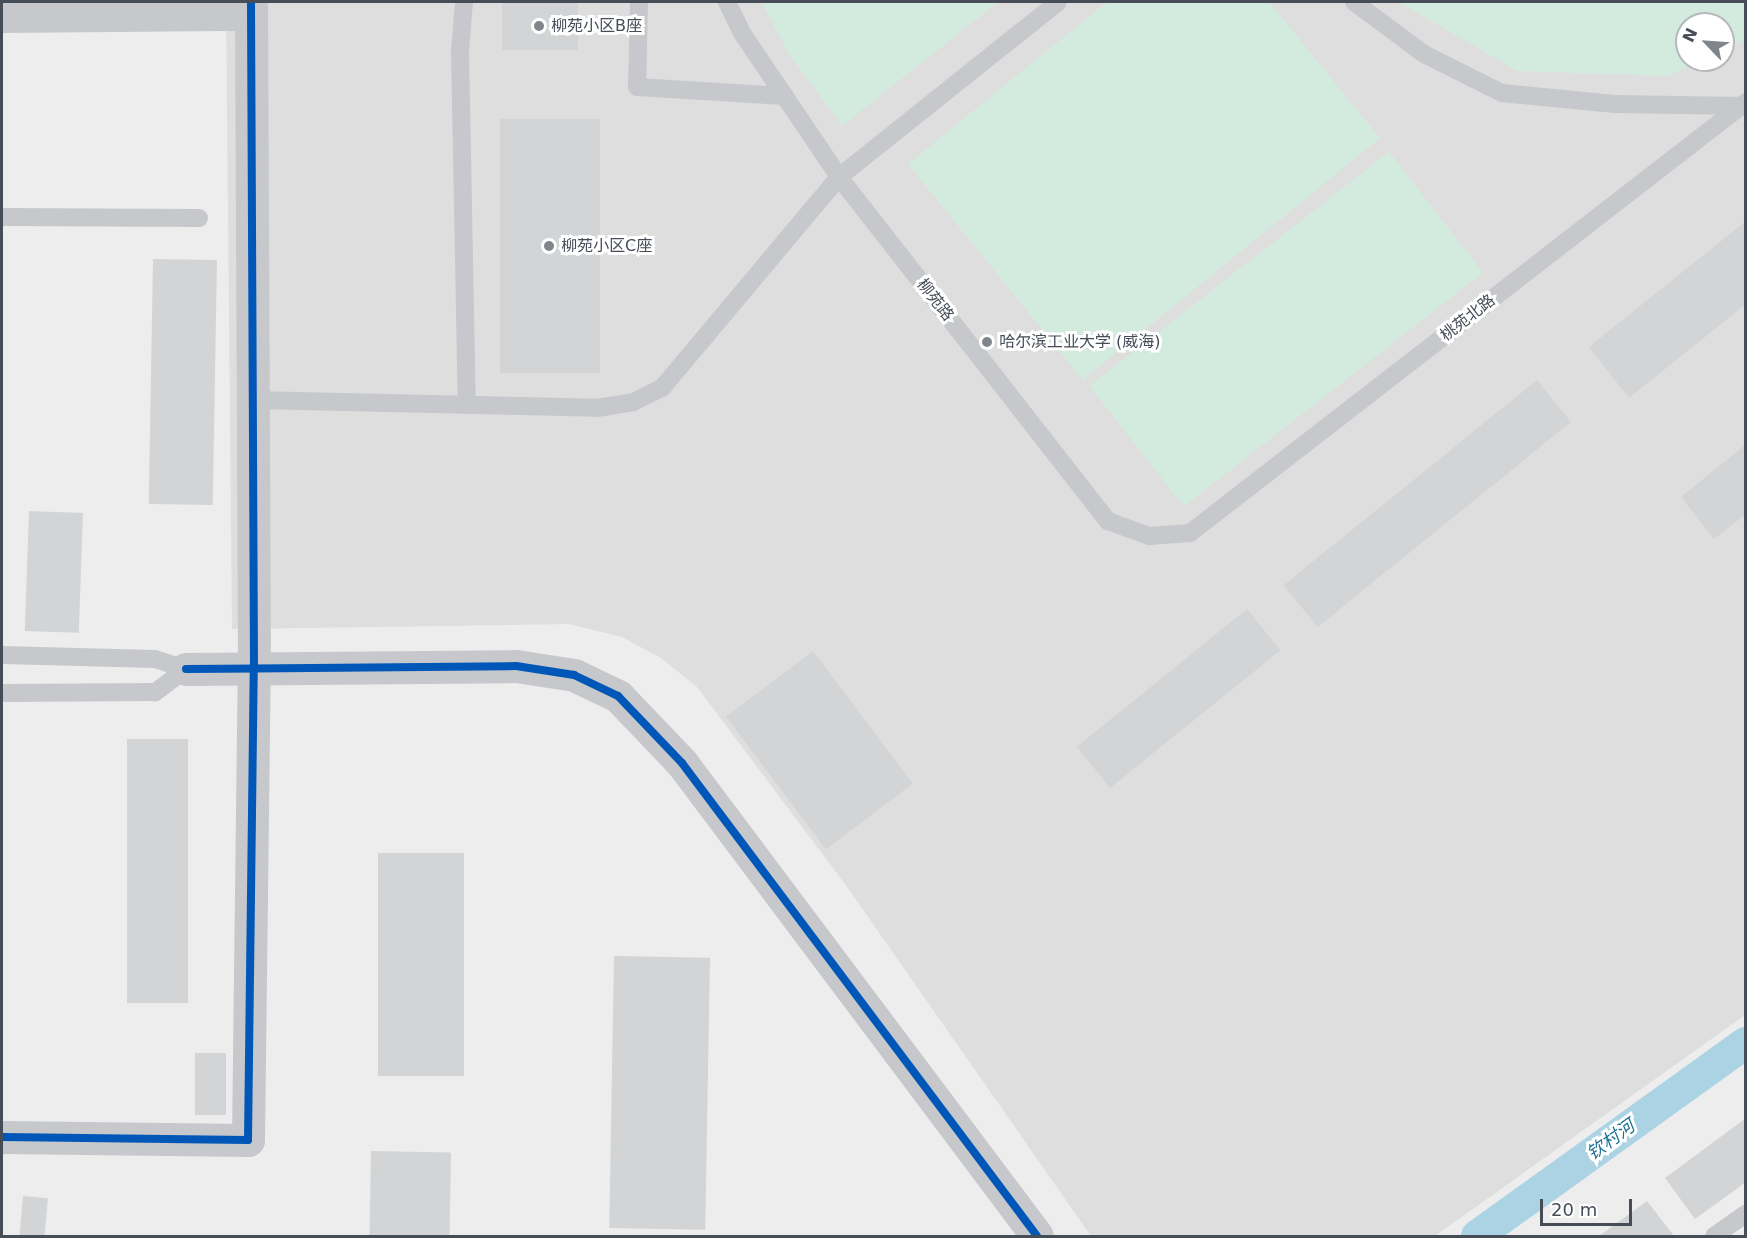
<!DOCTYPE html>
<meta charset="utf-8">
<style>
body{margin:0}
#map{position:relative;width:1747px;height:1238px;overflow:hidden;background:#ededed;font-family:"DejaVu Sans","Noto Sans SC",sans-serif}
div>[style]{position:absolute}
.education>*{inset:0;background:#dfdede}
.green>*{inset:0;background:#d3eade;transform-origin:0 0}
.canal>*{height:32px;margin:-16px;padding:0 16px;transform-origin:16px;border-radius:16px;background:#acd3e4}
.building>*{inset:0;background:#d3d4d6;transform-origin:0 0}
.lane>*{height:18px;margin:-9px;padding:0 9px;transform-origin:9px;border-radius:9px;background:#c7c8cb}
.street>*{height:33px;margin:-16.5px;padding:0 16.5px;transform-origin:16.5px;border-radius:16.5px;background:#c7c8cb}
.cycleway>*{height:8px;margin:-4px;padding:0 4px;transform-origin:4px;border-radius:4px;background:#0057b8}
.dots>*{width:16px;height:16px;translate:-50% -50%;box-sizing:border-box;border:3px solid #fff;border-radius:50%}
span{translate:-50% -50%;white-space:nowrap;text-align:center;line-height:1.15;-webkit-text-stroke:6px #fff;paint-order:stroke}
.poi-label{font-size:16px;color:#464d57}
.left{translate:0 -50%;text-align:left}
.street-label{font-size:16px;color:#464d57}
.water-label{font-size:18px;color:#1c7094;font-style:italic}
.frame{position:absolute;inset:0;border:3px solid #464d57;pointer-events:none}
.north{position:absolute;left:1675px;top:12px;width:60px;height:60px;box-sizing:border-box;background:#fff;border:2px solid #b5b8bc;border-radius:50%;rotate:295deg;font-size:16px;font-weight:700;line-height:24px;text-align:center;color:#464d57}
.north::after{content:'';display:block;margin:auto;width:21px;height:27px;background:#80858c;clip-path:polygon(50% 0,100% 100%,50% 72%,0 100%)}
.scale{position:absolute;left:1540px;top:1199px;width:92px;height:27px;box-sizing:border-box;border:3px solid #464d57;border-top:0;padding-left:8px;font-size:18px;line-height:21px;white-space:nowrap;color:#464d57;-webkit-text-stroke:4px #fff;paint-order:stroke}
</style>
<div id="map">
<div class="education">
<i style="clip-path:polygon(evenodd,226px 2px,1745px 2px,1745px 1015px,1435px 1236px,1091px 1236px,845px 884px,697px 687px,661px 658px,622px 637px,569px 624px,232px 629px,226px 2px,1687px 24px,1723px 24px,1723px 60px,1687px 60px,1687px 24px)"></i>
</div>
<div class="green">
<i style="clip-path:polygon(761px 2px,998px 2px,842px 126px,789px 54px)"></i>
<i style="clip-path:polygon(1107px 2px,1269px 2px,1380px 138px,1083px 380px,908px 164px)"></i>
<i style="clip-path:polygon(1399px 2px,1745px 2px,1745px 40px,1723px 51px,1723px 24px,1687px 24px,1687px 60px,1703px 60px,1668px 76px,1517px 71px)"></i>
<i style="left:1389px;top:152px;width:153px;height:380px;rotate:52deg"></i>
</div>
<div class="canal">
<i style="left:1477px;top:1236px;width:331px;rotate:-35.7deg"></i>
</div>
<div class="building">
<i style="left:502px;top:2px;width:76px;height:48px"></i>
<i style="left:500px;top:119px;width:100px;height:254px"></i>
<i style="clip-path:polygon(1746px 221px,1746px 304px,1629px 398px,1589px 347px)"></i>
<i style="left:153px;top:259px;width:64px;height:245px;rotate:1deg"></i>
<i style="left:1537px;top:380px;width:54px;height:326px;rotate:51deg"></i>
<i style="clip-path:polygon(1746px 444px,1746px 514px,1714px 539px,1681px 497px)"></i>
<i style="left:29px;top:511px;width:54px;height:120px;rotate:2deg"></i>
<i style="left:1247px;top:609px;width:53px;height:219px;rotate:51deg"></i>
<i style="left:813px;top:651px;width:166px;height:109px;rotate:53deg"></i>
<i style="left:127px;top:739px;width:61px;height:264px"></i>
<i style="left:378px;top:853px;width:86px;height:223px"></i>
<i style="left:614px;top:956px;width:96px;height:272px;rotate:1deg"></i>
<i style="left:195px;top:1053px;width:31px;height:62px"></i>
<i style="clip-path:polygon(1746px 1118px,1746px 1182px,1695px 1219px,1665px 1178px)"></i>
<i style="left:371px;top:1151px;width:80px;height:85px;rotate:1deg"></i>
<i style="left:23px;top:1196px;width:25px;height:40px;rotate:5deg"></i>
<i style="clip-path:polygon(1647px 1201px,1674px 1236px,1599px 1236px)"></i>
</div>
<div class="lane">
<i style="left:464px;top:2px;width:49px;rotate:94.7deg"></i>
<i style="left:460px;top:51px;width:354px;rotate:88.9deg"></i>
<i style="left:639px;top:2px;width:85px;rotate:91.3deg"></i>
<i style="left:637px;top:87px;width:148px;rotate:3.5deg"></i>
<i style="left:727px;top:2px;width:34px;rotate:64deg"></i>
<i style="left:742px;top:33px;width:174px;rotate:56deg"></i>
<i style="left:839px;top:177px;width:437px;rotate:52deg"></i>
<i style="left:1108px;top:521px;width:44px;rotate:20.1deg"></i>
<i style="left:1149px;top:536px;width:41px;rotate:-4.2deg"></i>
<i style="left:1190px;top:533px;width:703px;rotate:-37.78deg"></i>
<i style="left:1354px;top:2px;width:87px;rotate:36.6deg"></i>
<i style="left:1424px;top:54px;width:87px;rotate:26.6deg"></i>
<i style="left:1502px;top:93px;width:113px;rotate:5.6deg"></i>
<i style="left:1614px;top:104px;width:130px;rotate:0.9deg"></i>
<i style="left:2px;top:217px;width:197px;rotate:0.3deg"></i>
<i style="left:253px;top:400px;width:344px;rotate:1.3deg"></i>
<i style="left:597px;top:408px;width:36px;rotate:-9deg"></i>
<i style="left:633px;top:402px;width:32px;rotate:-26deg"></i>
<i style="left:662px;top:388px;width:275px;rotate:-50deg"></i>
<i style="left:839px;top:177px;width:280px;rotate:-38.6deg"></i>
<i style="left:2px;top:655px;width:153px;rotate:1.5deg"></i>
<i style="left:155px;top:659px;width:33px;rotate:18deg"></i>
<i style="left:186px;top:669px;width:39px;rotate:143deg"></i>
<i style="left:155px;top:692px;width:153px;rotate:179.6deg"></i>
<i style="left:1714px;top:1236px;width:39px;rotate:-35deg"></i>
</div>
<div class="street">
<i style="left:2px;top:16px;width:249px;rotate:-0.5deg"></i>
<i style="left:186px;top:669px;width:330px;rotate:-0.5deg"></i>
<i style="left:516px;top:666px;width:59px;rotate:8.8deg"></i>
<i style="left:574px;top:675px;width:49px;rotate:25.5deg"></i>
<i style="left:618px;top:696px;width:93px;rotate:46.3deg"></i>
<i style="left:682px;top:763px;width:591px;rotate:53.11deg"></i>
<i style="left:2px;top:1137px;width:246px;rotate:0.7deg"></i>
<i style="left:248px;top:1140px;width:474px;rotate:-89.3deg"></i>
<i style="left:254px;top:666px;width:664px;rotate:-90.26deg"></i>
</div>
<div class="cycleway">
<i style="left:186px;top:669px;width:330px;rotate:-0.5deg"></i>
<i style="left:516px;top:666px;width:59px;rotate:8.8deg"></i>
<i style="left:574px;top:675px;width:49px;rotate:25.5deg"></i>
<i style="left:618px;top:696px;width:93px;rotate:46.3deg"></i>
<i style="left:682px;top:763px;width:591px;rotate:53.11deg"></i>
<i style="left:2px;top:1137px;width:246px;rotate:0.7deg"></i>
<i style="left:248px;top:1140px;width:474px;rotate:-89.3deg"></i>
<i style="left:254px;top:666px;width:664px;rotate:-90.26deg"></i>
</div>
<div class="dots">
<i style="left:539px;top:26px;background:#80858c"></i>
<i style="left:549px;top:246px;background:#80858c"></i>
<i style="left:987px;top:342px;background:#80858c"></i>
</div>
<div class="poi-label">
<span class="left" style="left:551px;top:26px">柳苑小区B座</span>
<span class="left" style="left:561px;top:246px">柳苑小区C座</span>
<span class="left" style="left:999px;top:342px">哈尔滨工业大学 (威海)</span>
</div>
<div class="street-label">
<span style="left:935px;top:300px;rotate:52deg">柳苑路</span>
<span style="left:1468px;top:318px;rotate:-38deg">桃苑北路</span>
</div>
<div class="water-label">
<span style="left:1611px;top:1140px;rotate:-36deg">钦村河</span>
</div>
<div class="frame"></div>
<div class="north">N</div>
<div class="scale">20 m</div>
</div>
